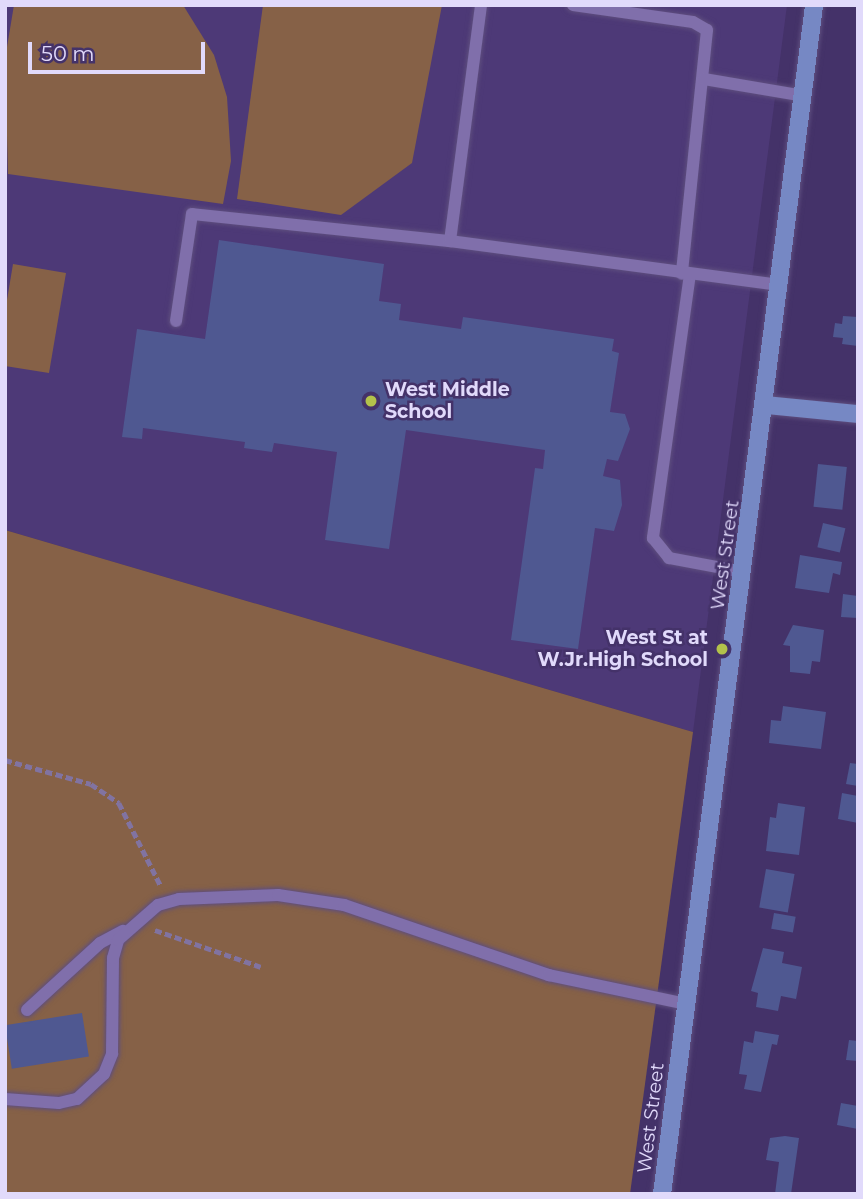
<!DOCTYPE html>
<style>
body{margin:0}
#map{position:relative;width:863px;height:1199px;overflow:hidden;background:#443269;font-family:Montserrat,sans-serif}
div>[style]{position:absolute}
.built>*{inset:0;background:#4d3977}
.green>*{inset:0;background:#866147}
.building>*{inset:0;background:#4f5891;transform-origin:0 0}
.path>*{height:4.5px;margin-top:-2.25px;transform-origin:0;background:repeating-linear-gradient(90deg,#8173a1 0 7px,transparent 0 10.5px)}
.roads{filter:drop-shadow(0 0 2px #5e4e7e) drop-shadow(0 0 2px #5e4e7e)}
.lane>*{height:12px;margin:-6px;padding:0 6px;transform-origin:6px;border-radius:6px;background:#806fab}
.secondary>*{height:18px;margin:-9px;padding:0 9px;transform-origin:9px;border-radius:9px;background:#7688c4}
.dots>*{width:19px;height:19px;translate:-50% -50%;box-sizing:border-box;border:4px solid #443269;border-radius:50%}
span{translate:-50% -50%;white-space:nowrap;text-align:center;line-height:1.15;-webkit-text-stroke:5px #443269;paint-order:stroke}
.poi-label{font-size:19px;color:#e1dafb;font-weight:700}
.left{translate:0 -50%;text-align:left}
.right{translate:-100% -50%;text-align:right}
.street-label{font-size:19px;color:#e1dafb}
.frame{position:absolute;inset:0;border:7px solid #e1dafb;pointer-events:none}
.scale{position:absolute;left:28px;top:42px;width:177px;height:32px;box-sizing:border-box;border:4px solid #e1dafb;border-top:0;padding-left:9px;font-size:21px;line-height:24px;white-space:nowrap;color:#e1dafb;-webkit-text-stroke:5px #443269;paint-order:stroke}
</style>
<div id="map">
<div class="built">
<i style="clip-path:polygon(5px 5px,787px 5px,693px 732px,5px 530px)"></i>
</div>
<div class="green">
<i style="clip-path:polygon(14px 5px,183px 5px,214px 55px,227px 97px,231px 161px,223px 204px,8px 174px,5px 59px)"></i>
<i style="clip-path:polygon(263px 5px,442px 5px,412px 163px,341px 215px,237px 199px)"></i>
<i style="clip-path:polygon(13px 264px,66px 273px,49px 373px,5px 366px,5px 312px)"></i>
<i style="clip-path:polygon(5px 530px,693px 732px,630px 1194px,5px 1194px)"></i>
</div>
<div class="building">
<i style="clip-path:polygon(219px 240px,384px 264px,379px 301px,401px 304px,399px 320px,461px 329px,463px 317px,614px 339px,612px 351px,619px 353px,610px 412px,625px 414px,630px 429px,618px 461px,607px 459px,603px 476px,620px 480px,622px 505px,614px 531px,595px 528px,578px 649px,511px 640px,535px 468px,543px 469px,545px 450px,406px 430px,389px 549px,325px 540px,337px 452px,274px 443px,272px 452px,244px 448px,245px 442px,143px 428px,142px 439px,122px 437px,137px 329px,205px 339px)"></i>
<i style="clip-path:polygon(843px 316px,858px 317px,858px 346px,842px 344px,843px 338px,833px 337px,835px 323px,842px 324px)"></i>
<i style="left:818px;top:464px;width:29px;height:43px;rotate:6deg"></i>
<i style="left:823px;top:523px;width:23px;height:25px;rotate:13deg"></i>
<i style="clip-path:polygon(800px 555px,842px 562px,840px 575px,833px 573px,829px 593px,795px 588px)"></i>
<i style="clip-path:polygon(843px 594px,858px 596px,858px 618px,841px 617px)"></i>
<i style="clip-path:polygon(793px 625px,824px 630px,820px 662px,812px 661px,810px 674px,790px 672px,790px 646px,783px 645px)"></i>
<i style="clip-path:polygon(783px 706px,826px 712px,821px 749px,769px 743px,771px 720px,781px 721px)"></i>
<i style="clip-path:polygon(850px 763px,858px 764px,858px 786px,846px 784px)"></i>
<i style="clip-path:polygon(842px 793px,858px 796px,858px 823px,838px 819px)"></i>
<i style="clip-path:polygon(778px 803px,805px 807px,799px 855px,766px 851px,770px 817px,776px 818px)"></i>
<i style="left:766px;top:869px;width:29px;height:39px;rotate:10deg"></i>
<i style="left:774px;top:913px;width:22px;height:16px;rotate:10deg"></i>
<i style="clip-path:polygon(763px 948px,784px 952px,782px 963px,802px 967px,796px 999px,781px 996px,778px 1011px,756px 1007px,758px 993px,751px 991px)"></i>
<i style="left:82px;top:1013px;width:44px;height:78px;rotate:81deg"></i>
<i style="clip-path:polygon(755px 1031px,779px 1035px,777px 1045px,772px 1044px,761px 1092px,744px 1089px,747px 1075px,739px 1074px,744px 1041px,753px 1043px)"></i>
<i style="clip-path:polygon(849px 1040px,858px 1041px,858px 1061px,846px 1060px)"></i>
<i style="clip-path:polygon(841px 1103px,858px 1106px,858px 1129px,837px 1125px)"></i>
<i style="clip-path:polygon(785px 1136px,799px 1138px,791px 1194px,775px 1194px,779px 1162px,766px 1160px,770px 1138px)"></i>
</div>
<div class="path">
<i style="left:5px;top:760px;width:89px;rotate:15.6deg"></i>
<i style="left:91px;top:784px;width:34px;rotate:34deg"></i>
<i style="left:119px;top:803px;width:93px;rotate:63.2deg"></i>
<i style="left:155px;top:930px;width:112px;rotate:19.2deg"></i>
</div>
<div class="roads">
<div class="lane">
<i style="left:573px;top:5px;width:121px;rotate:8.1deg"></i>
<i style="left:693px;top:22px;width:16px;rotate:30deg"></i>
<i style="left:707px;top:30px;width:245px;rotate:95.9deg"></i>
<i style="left:704px;top:79px;width:101px;rotate:9.6deg"></i>
<i style="left:450px;top:241px;width:238px;rotate:-82.5deg"></i>
<i style="left:690px;top:274px;width:267px;rotate:98deg"></i>
<i style="left:653px;top:538px;width:26px;rotate:51deg"></i>
<i style="left:669px;top:558px;width:76px;rotate:10.6deg"></i>
<i style="left:176px;top:321px;width:108px;rotate:-81.5deg"></i>
<i style="left:192px;top:214px;width:259px;rotate:6deg"></i>
<i style="left:450px;top:241px;width:334px;rotate:7.6deg"></i>
<i style="left:27px;top:1010px;width:99px;rotate:-42.5deg"></i>
<i style="left:100px;top:943px;width:26px;rotate:-28deg"></i>
<i style="left:5px;top:1099px;width:54px;rotate:4.2deg"></i>
<i style="left:59px;top:1103px;width:18px;rotate:-13deg"></i>
<i style="left:77px;top:1099px;width:37px;rotate:-43deg"></i>
<i style="left:104px;top:1074px;width:22px;rotate:-68deg"></i>
<i style="left:112px;top:1054px;width:96px;rotate:-89.4deg"></i>
<i style="left:113px;top:958px;width:19px;rotate:-74deg"></i>
<i style="left:118px;top:940px;width:53px;rotate:-41.2deg"></i>
<i style="left:158px;top:905px;width:22px;rotate:-16deg"></i>
<i style="left:179px;top:899px;width:99px;rotate:-2.3deg"></i>
<i style="left:278px;top:895px;width:67px;rotate:8.6deg"></i>
<i style="left:344px;top:905px;width:217px;rotate:18.9deg"></i>
<i style="left:549px;top:975px;width:141px;rotate:11.9deg"></i>
</div>
<div class="secondary">
<i style="left:766px;top:405px;width:92px;rotate:5.6deg"></i>
<i style="left:662px;top:1194px;width:1199px;rotate:-82.71deg"></i>
</div>
</div>
<div class="dots">
<i style="left:371px;top:401px;background:#b3c24b"></i>
<i style="left:722px;top:649px;background:#b3c24b"></i>
</div>
<div class="poi-label">
<span class="left" style="left:385px;top:401px">West Middle<br>School</span>
<span class="right" style="left:708px;top:649px">West St at<br>W.Jr.High School</span>
</div>
<div class="street-label">
<span style="left:725px;top:555px;rotate:-82deg">West Street</span>
<span style="left:651px;top:1118px;rotate:-83deg">West Street</span>
</div>
<div class="frame"></div>
<div class="scale">50 m</div>
</div>
